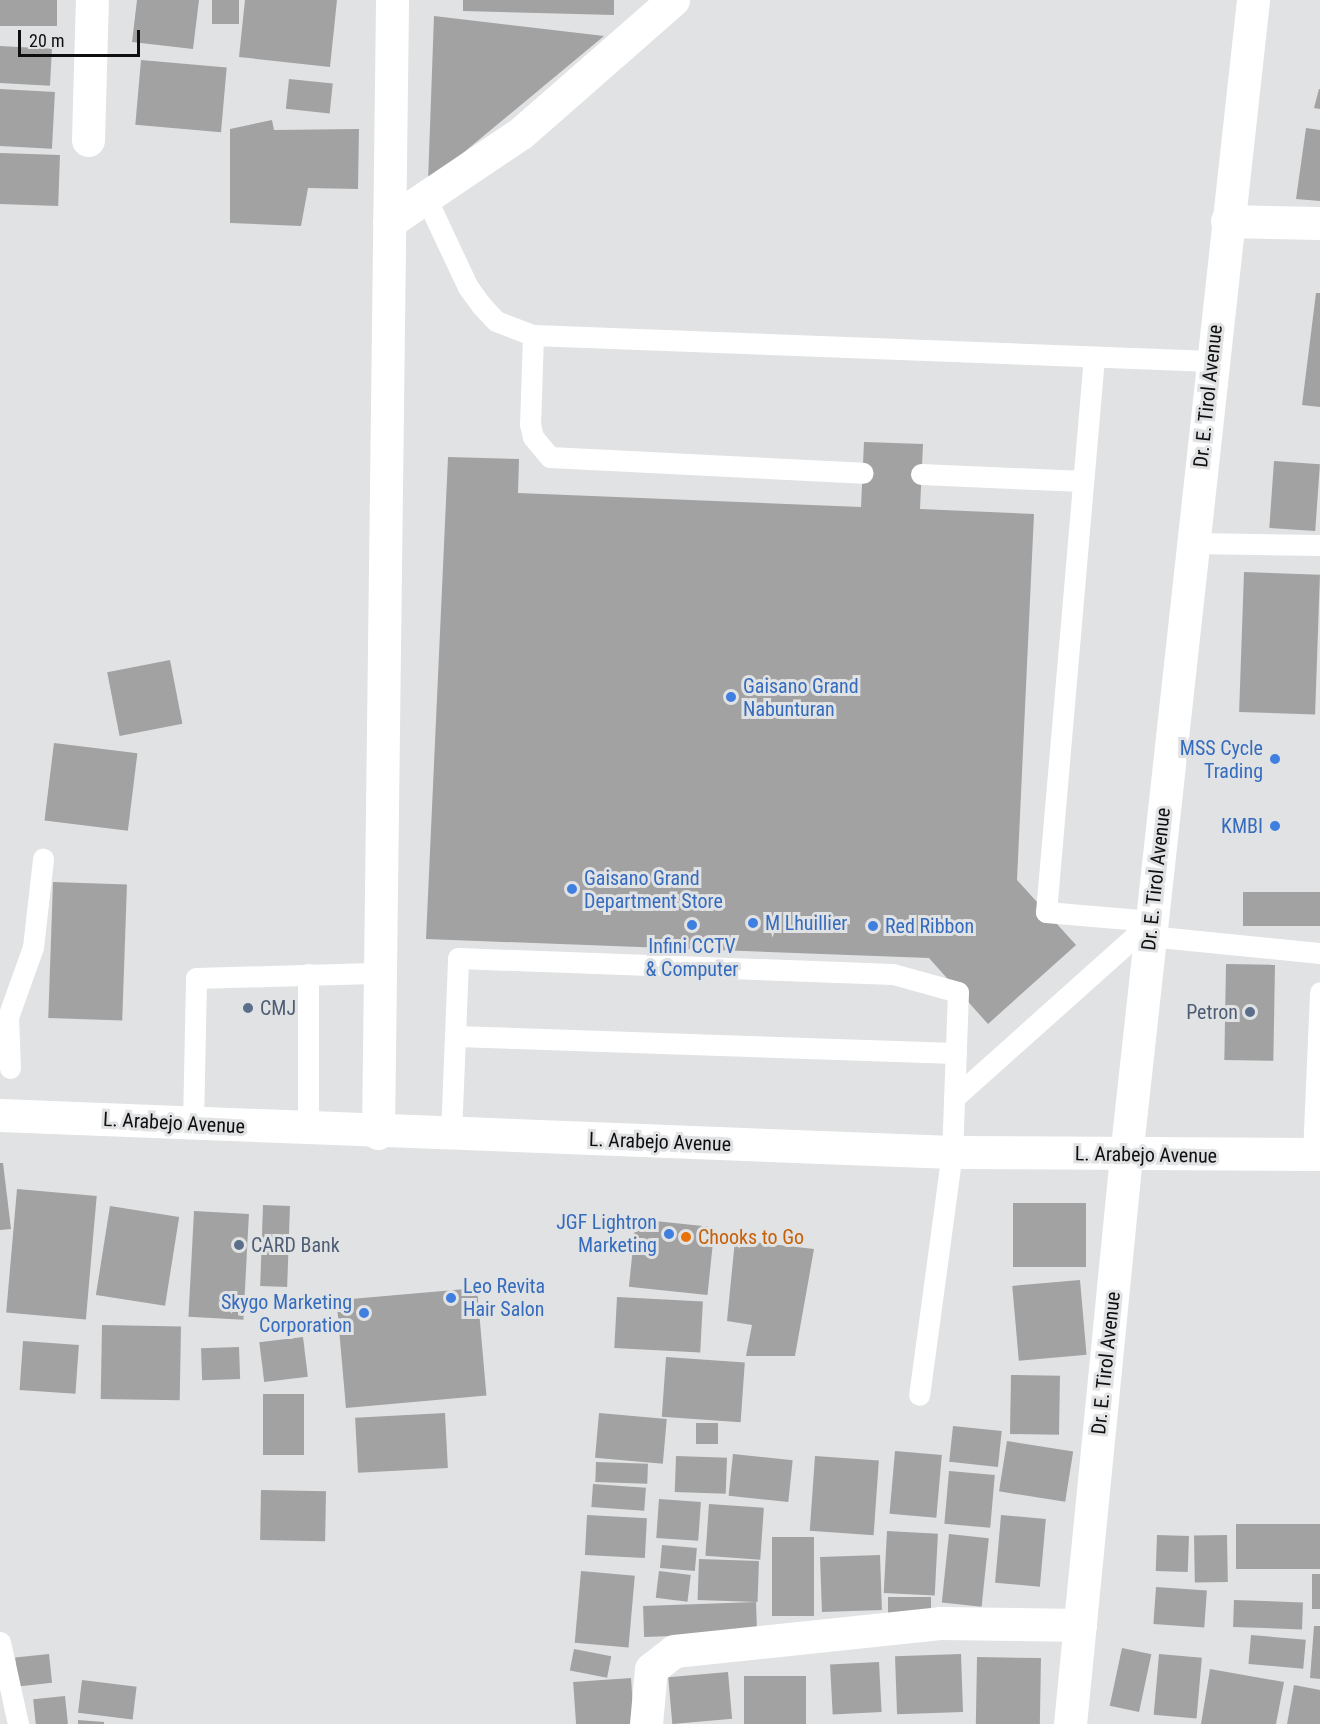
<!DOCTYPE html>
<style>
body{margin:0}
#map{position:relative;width:1320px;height:1724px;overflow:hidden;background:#e1e2e3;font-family:"Roboto Condensed",sans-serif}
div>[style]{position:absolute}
.building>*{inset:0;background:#a2a2a3;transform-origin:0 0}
.service>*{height:21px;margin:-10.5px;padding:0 10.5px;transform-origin:10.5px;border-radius:10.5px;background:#fff}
.minor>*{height:33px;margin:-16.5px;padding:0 16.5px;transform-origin:16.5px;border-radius:16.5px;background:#fff}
.secondary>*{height:33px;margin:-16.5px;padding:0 16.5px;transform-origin:16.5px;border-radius:16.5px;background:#fff}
.primary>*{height:33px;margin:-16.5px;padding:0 16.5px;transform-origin:16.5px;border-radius:16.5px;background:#fff}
.dots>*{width:16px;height:16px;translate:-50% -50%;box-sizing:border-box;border:3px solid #e1e2e3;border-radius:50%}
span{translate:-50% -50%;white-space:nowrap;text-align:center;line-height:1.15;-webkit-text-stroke:6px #e1e2e3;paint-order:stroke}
.street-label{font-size:20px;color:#0f0f10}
.shop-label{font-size:20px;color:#366cbe}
.left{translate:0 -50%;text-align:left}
.right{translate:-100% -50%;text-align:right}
.service-label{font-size:20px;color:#4e5e75}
.food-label{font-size:20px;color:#c56008}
.scale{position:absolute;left:18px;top:30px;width:122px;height:27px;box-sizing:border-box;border:3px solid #0f0f10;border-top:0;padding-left:8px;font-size:18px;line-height:21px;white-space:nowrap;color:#0f0f10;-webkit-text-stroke:4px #e1e2e3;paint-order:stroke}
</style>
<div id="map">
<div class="building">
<i style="left:0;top:0;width:57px;height:26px"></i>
<i style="clip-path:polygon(137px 0,199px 0,193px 49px,132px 42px)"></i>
<i style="left:212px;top:0;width:27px;height:24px"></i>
<i style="clip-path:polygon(245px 0,337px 0,330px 67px,239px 57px)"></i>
<i style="clip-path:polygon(463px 0,614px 0,614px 15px,463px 11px)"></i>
<i style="clip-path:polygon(434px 16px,604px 36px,428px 182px)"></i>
<i style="left:0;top:46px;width:52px;height:37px;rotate:3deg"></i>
<i style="left:141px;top:60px;width:86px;height:65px;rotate:5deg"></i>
<i style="left:289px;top:79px;width:44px;height:30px;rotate:6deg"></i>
<i style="left:0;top:89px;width:55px;height:57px;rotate:3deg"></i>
<i style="clip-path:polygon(1319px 89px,1320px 89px,1320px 109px,1314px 108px)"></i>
<i style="clip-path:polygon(272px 120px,274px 130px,359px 129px,358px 189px,308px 188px,301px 226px,230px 223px,230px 129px)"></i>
<i style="clip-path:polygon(1306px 128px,1320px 130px,1320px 201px,1296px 199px)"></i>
<i style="left:0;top:153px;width:60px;height:51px;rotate:2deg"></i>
<i style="clip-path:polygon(1316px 293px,1320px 293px,1320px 407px,1302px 405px)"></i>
<i style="clip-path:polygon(864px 442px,923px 444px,920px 509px,1034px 514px,1017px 880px,1076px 945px,988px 1024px,929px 958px,426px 939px,448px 457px,519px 459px,518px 493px,861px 507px)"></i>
<i style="left:1274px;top:461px;width:46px;height:67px;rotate:4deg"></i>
<i style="left:1244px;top:572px;width:76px;height:140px;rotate:2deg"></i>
<i style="left:170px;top:660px;width:65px;height:64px;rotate:79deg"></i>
<i style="left:54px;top:743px;width:84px;height:78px;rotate:7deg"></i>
<i style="left:53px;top:882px;width:74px;height:136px;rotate:2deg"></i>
<i style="left:1320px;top:892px;width:34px;height:77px;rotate:90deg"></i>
<i style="left:1226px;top:964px;width:49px;height:96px;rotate:1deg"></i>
<i style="clip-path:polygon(0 1163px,3px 1163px,11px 1229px,0 1230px)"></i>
<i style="left:17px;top:1189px;width:80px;height:124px;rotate:5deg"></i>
<i style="left:1086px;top:1203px;width:64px;height:73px;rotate:90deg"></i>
<i style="left:263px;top:1205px;width:27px;height:81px;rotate:2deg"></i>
<i style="left:110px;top:1206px;width:70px;height:90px;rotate:9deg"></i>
<i style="left:194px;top:1211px;width:55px;height:106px;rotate:3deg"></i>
<i style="left:636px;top:1219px;width:79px;height:68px;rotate:6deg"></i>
<i style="clip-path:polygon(735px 1240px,814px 1249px,795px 1356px,746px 1356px,752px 1325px,727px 1321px)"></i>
<i style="left:1080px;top:1280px;width:75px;height:68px;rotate:85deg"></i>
<i style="left:477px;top:1288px;width:108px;height:141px;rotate:85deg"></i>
<i style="left:617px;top:1297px;width:86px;height:51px;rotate:3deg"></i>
<i style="left:102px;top:1325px;width:79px;height:74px;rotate:1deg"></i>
<i style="left:303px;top:1337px;width:40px;height:44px;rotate:83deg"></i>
<i style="left:23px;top:1341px;width:56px;height:49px;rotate:4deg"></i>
<i style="left:239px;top:1347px;width:32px;height:38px;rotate:88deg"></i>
<i style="left:666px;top:1357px;width:79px;height:60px;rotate:4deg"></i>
<i style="left:1011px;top:1375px;width:49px;height:59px;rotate:1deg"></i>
<i style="left:304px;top:1394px;width:61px;height:41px;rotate:90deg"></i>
<i style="left:445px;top:1413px;width:55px;height:90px;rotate:87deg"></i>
<i style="left:599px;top:1413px;width:68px;height:45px;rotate:5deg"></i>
<i style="left:696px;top:1423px;width:22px;height:21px"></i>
<i style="left:953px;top:1426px;width:49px;height:36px;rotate:6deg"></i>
<i style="left:1007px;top:1441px;width:67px;height:51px;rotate:9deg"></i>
<i style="left:895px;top:1451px;width:47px;height:63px;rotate:5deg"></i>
<i style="left:733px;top:1454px;width:60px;height:42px;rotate:6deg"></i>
<i style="left:676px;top:1456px;width:51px;height:36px;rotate:2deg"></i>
<i style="left:815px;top:1456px;width:64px;height:75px;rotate:4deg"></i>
<i style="left:596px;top:1462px;width:52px;height:20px;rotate:2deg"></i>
<i style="left:949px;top:1471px;width:46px;height:53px;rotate:5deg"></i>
<i style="left:593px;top:1484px;width:53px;height:23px;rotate:4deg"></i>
<i style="left:261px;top:1490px;width:65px;height:50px;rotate:1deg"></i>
<i style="left:659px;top:1499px;width:42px;height:39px;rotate:4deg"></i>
<i style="left:709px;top:1504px;width:55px;height:52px;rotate:4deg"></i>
<i style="left:587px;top:1515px;width:60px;height:40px;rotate:3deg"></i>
<i style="left:1001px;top:1515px;width:45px;height:68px;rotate:5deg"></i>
<i style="left:1320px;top:1524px;width:45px;height:84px;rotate:90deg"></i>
<i style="left:887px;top:1531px;width:51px;height:62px;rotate:3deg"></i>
<i style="left:949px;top:1534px;width:40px;height:69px;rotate:6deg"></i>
<i style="left:1157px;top:1535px;width:32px;height:36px;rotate:2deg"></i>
<i style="left:1227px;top:1535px;width:47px;height:33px;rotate:89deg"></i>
<i style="left:772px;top:1537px;width:42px;height:79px"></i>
<i style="left:662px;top:1545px;width:35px;height:23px;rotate:5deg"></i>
<i style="left:880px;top:1555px;width:55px;height:60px;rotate:88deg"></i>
<i style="left:699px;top:1559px;width:60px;height:41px;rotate:2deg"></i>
<i style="left:581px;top:1571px;width:54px;height:72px;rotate:5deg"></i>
<i style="left:659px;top:1571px;width:32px;height:27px;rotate:7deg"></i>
<i style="left:1312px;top:1574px;width:8px;height:35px"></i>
<i style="left:1156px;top:1587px;width:51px;height:37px;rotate:4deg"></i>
<i style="left:931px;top:1597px;width:17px;height:43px;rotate:90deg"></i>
<i style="left:1234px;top:1600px;width:69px;height:27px;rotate:2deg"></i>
<i style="left:756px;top:1602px;width:31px;height:113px;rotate:88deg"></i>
<i style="clip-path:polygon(1314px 1626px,1320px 1626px,1320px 1679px,1310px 1678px)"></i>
<i style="left:1251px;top:1635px;width:55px;height:29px;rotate:5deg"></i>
<i style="left:1122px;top:1648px;width:30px;height:59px;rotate:12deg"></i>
<i style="left:574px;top:1649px;width:38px;height:22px;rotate:11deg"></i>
<i style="left:49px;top:1654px;width:29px;height:34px;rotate:84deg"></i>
<i style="left:961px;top:1654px;width:58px;height:66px;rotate:88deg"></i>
<i style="left:1159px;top:1654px;width:43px;height:61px;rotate:5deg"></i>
<i style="left:977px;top:1657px;width:64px;height:67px;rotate:1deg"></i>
<i style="left:879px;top:1662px;width:50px;height:49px;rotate:87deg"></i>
<i style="clip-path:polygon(1210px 1669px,1284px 1682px,1276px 1724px,1201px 1724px)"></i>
<i style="left:728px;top:1672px;width:47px;height:60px;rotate:85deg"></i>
<i style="left:806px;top:1676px;width:48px;height:62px;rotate:90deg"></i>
<i style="left:631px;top:1678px;width:46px;height:58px;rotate:86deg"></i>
<i style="left:82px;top:1680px;width:55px;height:33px;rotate:7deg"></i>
<i style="clip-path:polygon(1294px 1685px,1320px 1690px,1320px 1724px,1287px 1724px)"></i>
<i style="left:65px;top:1696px;width:28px;height:32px;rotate:84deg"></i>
<i style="clip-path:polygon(78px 1720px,104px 1722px,104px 1724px,78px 1724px)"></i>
</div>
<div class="service">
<i style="left:427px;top:200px;width:96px;rotate:64.8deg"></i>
<i style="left:468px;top:287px;width:22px;rotate:54deg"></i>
<i style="left:481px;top:305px;width:22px;rotate:47deg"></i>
<i style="left:496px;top:321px;width:40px;rotate:21deg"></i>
<i style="left:533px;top:335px;width:679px;rotate:2.19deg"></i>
<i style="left:533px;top:335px;width:89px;rotate:91.9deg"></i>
<i style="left:530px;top:424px;width:13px;rotate:77deg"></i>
<i style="left:533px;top:437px;width:26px;rotate:50deg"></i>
<i style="left:550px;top:457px;width:313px;rotate:2.9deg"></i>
<i style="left:1094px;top:357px;width:557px;rotate:94.94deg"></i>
<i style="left:1046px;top:912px;width:106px;rotate:4.9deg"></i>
<i style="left:921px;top:474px;width:162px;rotate:2.5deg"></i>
<i style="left:1192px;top:543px;width:128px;rotate:0.9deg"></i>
<i style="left:1149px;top:936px;width:172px;rotate:5.7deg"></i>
<i style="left:455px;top:1036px;width:501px;rotate:1.94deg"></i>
<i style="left:10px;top:1068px;width:51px;rotate:-92.2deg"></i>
<i style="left:8px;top:1017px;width:74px;rotate:-70.3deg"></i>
<i style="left:33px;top:947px;width:89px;rotate:-83.5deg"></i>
<i style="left:954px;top:1098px;width:266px;rotate:-41.8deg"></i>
<i style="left:193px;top:1124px;width:146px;rotate:-88.8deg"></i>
<i style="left:196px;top:978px;width:184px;rotate:-1.6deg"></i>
<i style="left:308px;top:1129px;width:155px;rotate:-90deg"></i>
<i style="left:451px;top:1135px;width:177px;rotate:-87.7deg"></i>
<i style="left:458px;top:958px;width:435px;rotate:2.1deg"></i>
<i style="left:893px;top:974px;width:67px;rotate:15.5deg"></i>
<i style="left:958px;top:992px;width:160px;rotate:92.1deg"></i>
<i style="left:952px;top:1152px;width:245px;rotate:97.7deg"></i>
<i style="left:1313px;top:1154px;width:162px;rotate:-87.5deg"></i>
<i style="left:0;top:1642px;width:84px;rotate:77.6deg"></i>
</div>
<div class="minor">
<i style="left:88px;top:140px;width:140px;rotate:-88.4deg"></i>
<i style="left:1227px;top:221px;width:93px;rotate:1.2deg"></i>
<i style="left:389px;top:222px;width:159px;rotate:-34deg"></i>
<i style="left:521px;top:133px;width:202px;rotate:-41.2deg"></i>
<i style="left:378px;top:1133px;width:1133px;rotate:-89.29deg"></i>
<i style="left:646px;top:1724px;width:55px;rotate:-84.8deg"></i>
<i style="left:651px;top:1669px;width:29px;rotate:-38deg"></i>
<i style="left:674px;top:1651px;width:267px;rotate:-6deg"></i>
<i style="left:940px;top:1623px;width:140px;rotate:0.8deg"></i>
</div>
<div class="secondary">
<i style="left:1070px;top:1724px;width:571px;rotate:-84.37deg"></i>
<i style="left:1126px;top:1156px;width:1163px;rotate:-83.73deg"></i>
</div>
<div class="primary">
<i style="left:0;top:1115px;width:953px;rotate:2.23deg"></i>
<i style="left:952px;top:1152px;width:368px;rotate:0.3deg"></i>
</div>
<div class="dots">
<i style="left:731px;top:697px;background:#3f7fe0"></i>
<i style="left:1275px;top:759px;background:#3f7fe0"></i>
<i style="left:1275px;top:826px;background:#3f7fe0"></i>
<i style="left:572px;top:889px;background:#3f7fe0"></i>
<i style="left:753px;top:923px;background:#3f7fe0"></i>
<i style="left:692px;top:925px;background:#3f7fe0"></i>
<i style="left:873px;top:926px;background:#3f7fe0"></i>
<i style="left:248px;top:1008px;background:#5c6f8a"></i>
<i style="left:1250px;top:1012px;background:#5c6f8a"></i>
<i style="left:669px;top:1234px;background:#3f7fe0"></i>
<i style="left:686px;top:1237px;background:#e8710a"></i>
<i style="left:239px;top:1245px;background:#5c6f8a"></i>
<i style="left:451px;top:1298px;background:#3f7fe0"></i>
<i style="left:364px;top:1313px;background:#3f7fe0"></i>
</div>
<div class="street-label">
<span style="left:1208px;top:396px;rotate:-84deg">Dr. E. Tirol Avenue</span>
<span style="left:1156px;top:879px;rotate:-84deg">Dr. E. Tirol Avenue</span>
<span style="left:174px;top:1123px;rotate:3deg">L. Arabejo Avenue</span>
<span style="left:660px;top:1142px;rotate:2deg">L. Arabejo Avenue</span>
<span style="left:1146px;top:1155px;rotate:1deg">L. Arabejo Avenue</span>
<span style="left:1106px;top:1363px;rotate:-84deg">Dr. E. Tirol Avenue</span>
</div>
<div class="shop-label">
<span class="left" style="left:743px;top:698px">Gaisano Grand<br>Nabunturan</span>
<span class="right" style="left:1263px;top:760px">MSS Cycle<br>Trading</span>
<span class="right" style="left:1263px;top:826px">KMBI</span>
<span class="left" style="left:584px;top:890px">Gaisano Grand<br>Department Store</span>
<span class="left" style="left:765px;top:923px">M Lhuillier</span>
<span class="left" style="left:885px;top:926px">Red Ribbon</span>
<span style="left:692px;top:958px">Infini CCTV<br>&amp; Computer</span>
<span class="right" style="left:657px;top:1234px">JGF Lightron<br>Marketing</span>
<span class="left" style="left:463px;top:1298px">Leo Revita<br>Hair Salon</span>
<span class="right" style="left:352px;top:1314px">Skygo Marketing<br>Corporation</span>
</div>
<div class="service-label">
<span class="left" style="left:260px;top:1008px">CMJ</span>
<span class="right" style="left:1238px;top:1012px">Petron</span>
<span class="left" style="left:251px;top:1245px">CARD Bank</span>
</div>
<div class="food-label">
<span class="left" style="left:698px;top:1237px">Chooks to Go</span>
</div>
<div class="scale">20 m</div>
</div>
